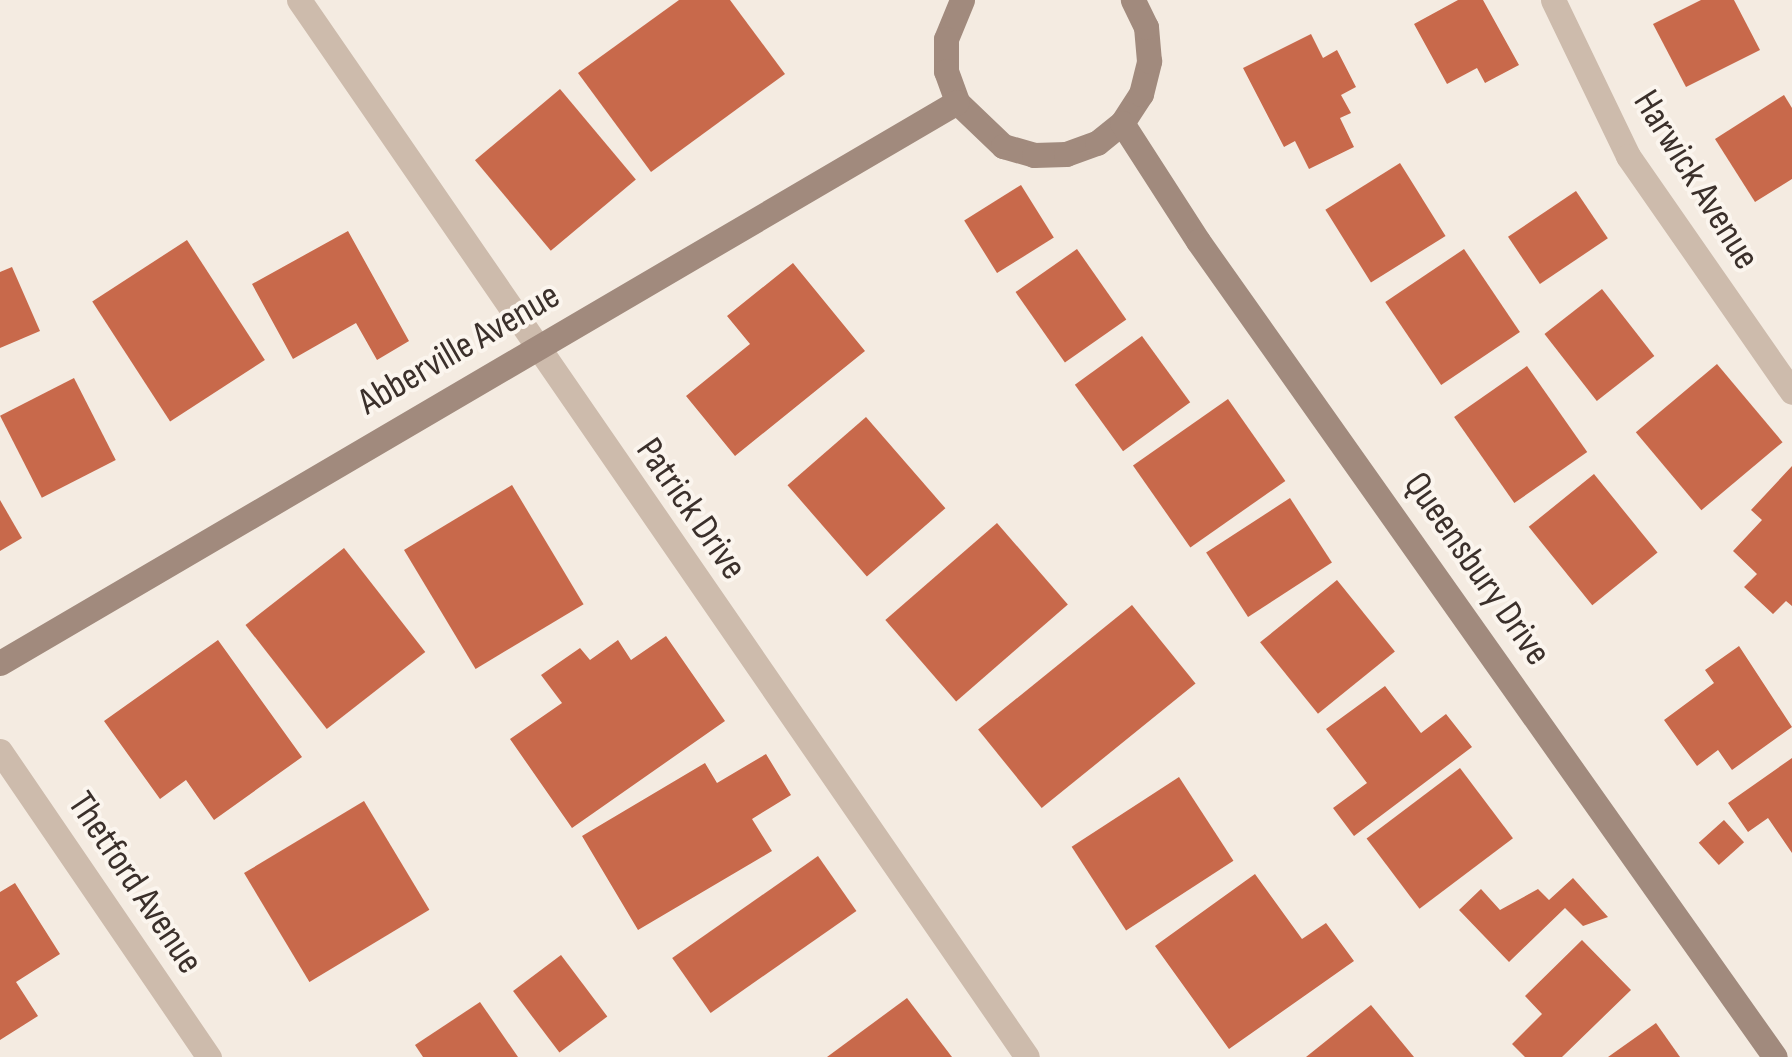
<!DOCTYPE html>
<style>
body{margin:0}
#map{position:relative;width:1792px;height:1057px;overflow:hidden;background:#f4ebe1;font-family:"Sofia Sans Condensed",sans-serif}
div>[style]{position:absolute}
.building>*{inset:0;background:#c8694b;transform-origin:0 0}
.street>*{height:25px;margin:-12.5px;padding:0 12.5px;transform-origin:12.5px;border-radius:12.5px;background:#cdbbac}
.secondary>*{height:25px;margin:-12.5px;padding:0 12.5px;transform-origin:12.5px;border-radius:12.5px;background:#a18a7d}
span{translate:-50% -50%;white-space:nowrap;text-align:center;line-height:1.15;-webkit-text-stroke:8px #fbf5ee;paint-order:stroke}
.street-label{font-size:38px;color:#3b302b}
</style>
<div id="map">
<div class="building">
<i style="clip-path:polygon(679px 0,730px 0,785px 74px,651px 172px,578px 73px)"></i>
<i style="clip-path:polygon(1458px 0,1483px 0,1519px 65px,1485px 83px,1477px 68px,1447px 84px,1414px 24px)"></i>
<i style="clip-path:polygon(1701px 0,1734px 0,1760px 50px,1686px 87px,1653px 24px)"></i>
<i style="clip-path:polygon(1311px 34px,1323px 58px,1337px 50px,1356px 87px,1341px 95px,1351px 113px,1340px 118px,1354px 147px,1309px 169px,1295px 141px,1284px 147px,1243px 68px)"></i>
<i style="left:560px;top:89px;width:118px;height:111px;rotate:50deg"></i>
<i style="clip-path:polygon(1784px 95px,1792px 108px,1792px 179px,1755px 202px,1715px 139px)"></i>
<i style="left:1400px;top:163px;width:86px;height:88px;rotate:58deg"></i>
<i style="left:1021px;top:185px;width:62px;height:67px;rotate:58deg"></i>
<i style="left:1576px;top:191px;width:57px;height:82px;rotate:56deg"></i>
<i style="clip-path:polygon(348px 231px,409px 341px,377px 360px,356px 323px,293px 359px,252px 284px)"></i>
<i style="left:187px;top:240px;width:143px;height:113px;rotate:57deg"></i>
<i style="left:1077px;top:249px;width:86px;height:75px;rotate:55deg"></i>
<i style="left:1464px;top:249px;width:100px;height:95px;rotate:56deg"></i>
<i style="clip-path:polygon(793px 263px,865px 351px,735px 456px,686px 396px,750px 344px,727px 316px)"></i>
<i style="clip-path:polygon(12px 267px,40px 331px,0 348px,0 272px)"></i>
<i style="left:1602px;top:289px;width:85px;height:73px;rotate:52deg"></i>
<i style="left:1142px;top:336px;width:82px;height:83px;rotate:54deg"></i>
<i style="left:1717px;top:364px;width:102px;height:106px;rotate:50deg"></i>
<i style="left:1527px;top:366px;width:105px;height:89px;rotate:55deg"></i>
<i style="left:74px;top:378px;width:92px;height:83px;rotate:63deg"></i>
<i style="left:1228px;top:399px;width:100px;height:116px;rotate:55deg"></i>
<i style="left:866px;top:417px;width:121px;height:104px;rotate:49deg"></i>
<i style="clip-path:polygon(1792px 466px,1792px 606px,1786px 601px,1773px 614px,1744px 587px,1757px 574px,1733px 551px,1762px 520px,1751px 510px)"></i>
<i style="left:1594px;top:474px;width:101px;height:84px;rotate:51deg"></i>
<i style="left:512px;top:485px;width:139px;height:126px;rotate:59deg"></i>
<i style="left:1290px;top:498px;width:77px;height:100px;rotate:57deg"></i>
<i style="clip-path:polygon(0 500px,22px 538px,0 551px)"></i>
<i style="left:997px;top:523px;width:108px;height:148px;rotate:49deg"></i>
<i style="left:344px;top:548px;width:132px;height:125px;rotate:52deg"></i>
<i style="left:1337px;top:580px;width:92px;height:99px;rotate:51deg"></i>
<i style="left:1132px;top:605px;width:101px;height:198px;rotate:51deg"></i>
<i style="clip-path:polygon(666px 636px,725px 721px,572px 828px,510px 739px,562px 703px,541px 675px,580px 648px,590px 660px,618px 640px,631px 660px)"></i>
<i style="clip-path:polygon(218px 640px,302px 757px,214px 820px,186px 780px,160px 799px,104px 721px)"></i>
<i style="clip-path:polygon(1739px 646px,1792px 727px,1732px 770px,1718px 750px,1697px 766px,1664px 720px,1714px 683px,1705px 670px)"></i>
<i style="clip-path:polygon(1385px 686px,1421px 733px,1446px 714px,1472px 747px,1354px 836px,1333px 808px,1367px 783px,1326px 729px)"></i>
<i style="clip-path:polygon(766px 754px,791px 795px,752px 819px,772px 851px,638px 930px,582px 836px,705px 763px,717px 783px)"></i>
<i style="clip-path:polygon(1792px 758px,1792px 853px,1768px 818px,1748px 832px,1728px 803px)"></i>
<i style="left:1460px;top:768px;width:88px;height:117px;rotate:53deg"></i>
<i style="left:1179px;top:777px;width:100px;height:128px;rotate:57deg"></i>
<i style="left:364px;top:801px;width:127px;height:140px;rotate:59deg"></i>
<i style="left:1724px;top:820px;width:30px;height:34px;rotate:48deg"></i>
<i style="left:818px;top:856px;width:67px;height:178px;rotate:55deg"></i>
<i style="clip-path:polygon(1255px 874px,1302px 939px,1326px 923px,1354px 961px,1229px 1049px,1155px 946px)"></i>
<i style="clip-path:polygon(1573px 878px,1608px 917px,1583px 926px,1565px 908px,1509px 962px,1459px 910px,1481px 889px,1500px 910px,1538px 889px,1549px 900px)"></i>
<i style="clip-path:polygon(15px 883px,60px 954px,16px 982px,38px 1016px,0 1040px,0 892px)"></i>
<i style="clip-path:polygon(1582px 940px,1631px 990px,1562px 1057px,1525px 1057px,1512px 1044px,1542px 1014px,1525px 996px)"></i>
<i style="left:561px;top:955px;width:77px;height:60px;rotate:53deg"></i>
<i style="clip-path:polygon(907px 998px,952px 1057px,827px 1057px)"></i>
<i style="clip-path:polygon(480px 1002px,518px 1057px,423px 1057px,415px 1045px)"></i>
<i style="clip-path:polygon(1371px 1005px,1414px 1057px,1306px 1057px)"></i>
<i style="clip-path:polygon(1656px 1023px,1680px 1057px,1608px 1057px)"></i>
</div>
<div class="street">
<i style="left:299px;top:0;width:1283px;rotate:55.44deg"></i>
<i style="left:1553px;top:0;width:173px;rotate:64.3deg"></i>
<i style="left:1628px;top:156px;width:287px;rotate:55.2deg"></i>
<i style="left:0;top:751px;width:371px;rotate:55.7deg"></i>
</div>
<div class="secondary">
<i style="left:962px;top:0;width:42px;rotate:112.3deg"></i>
<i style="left:946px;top:39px;width:32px;rotate:90deg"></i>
<i style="left:946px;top:71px;width:33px;rotate:70deg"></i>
<i style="left:957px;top:102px;width:64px;rotate:43.7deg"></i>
<i style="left:1003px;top:146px;width:32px;rotate:16deg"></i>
<i style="left:1034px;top:155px;width:32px;rotate:-2deg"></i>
<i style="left:1066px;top:154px;width:33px;rotate:-20deg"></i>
<i style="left:1097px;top:143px;width:32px;rotate:-39deg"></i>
<i style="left:1122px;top:123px;width:35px;rotate:-57deg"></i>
<i style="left:1141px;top:94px;width:34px;rotate:-76deg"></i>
<i style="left:1149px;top:61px;width:34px;rotate:-95deg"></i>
<i style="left:1146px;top:27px;width:30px;rotate:-116deg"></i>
<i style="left:1122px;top:123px;width:140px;rotate:57.2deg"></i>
<i style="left:1198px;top:241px;width:999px;rotate:54.74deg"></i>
<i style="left:0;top:663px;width:1109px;rotate:-30.38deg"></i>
</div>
<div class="street-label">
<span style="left:1696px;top:180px;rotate:58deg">Harwick Avenue</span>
<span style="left:459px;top:349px;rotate:-30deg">Abberville Avenue</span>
<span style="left:691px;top:509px;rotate:55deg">Patrick Drive</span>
<span style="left:1477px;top:569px;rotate:55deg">Queensbury Drive</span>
<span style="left:135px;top:883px;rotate:56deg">Thetford Avenue</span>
</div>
</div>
